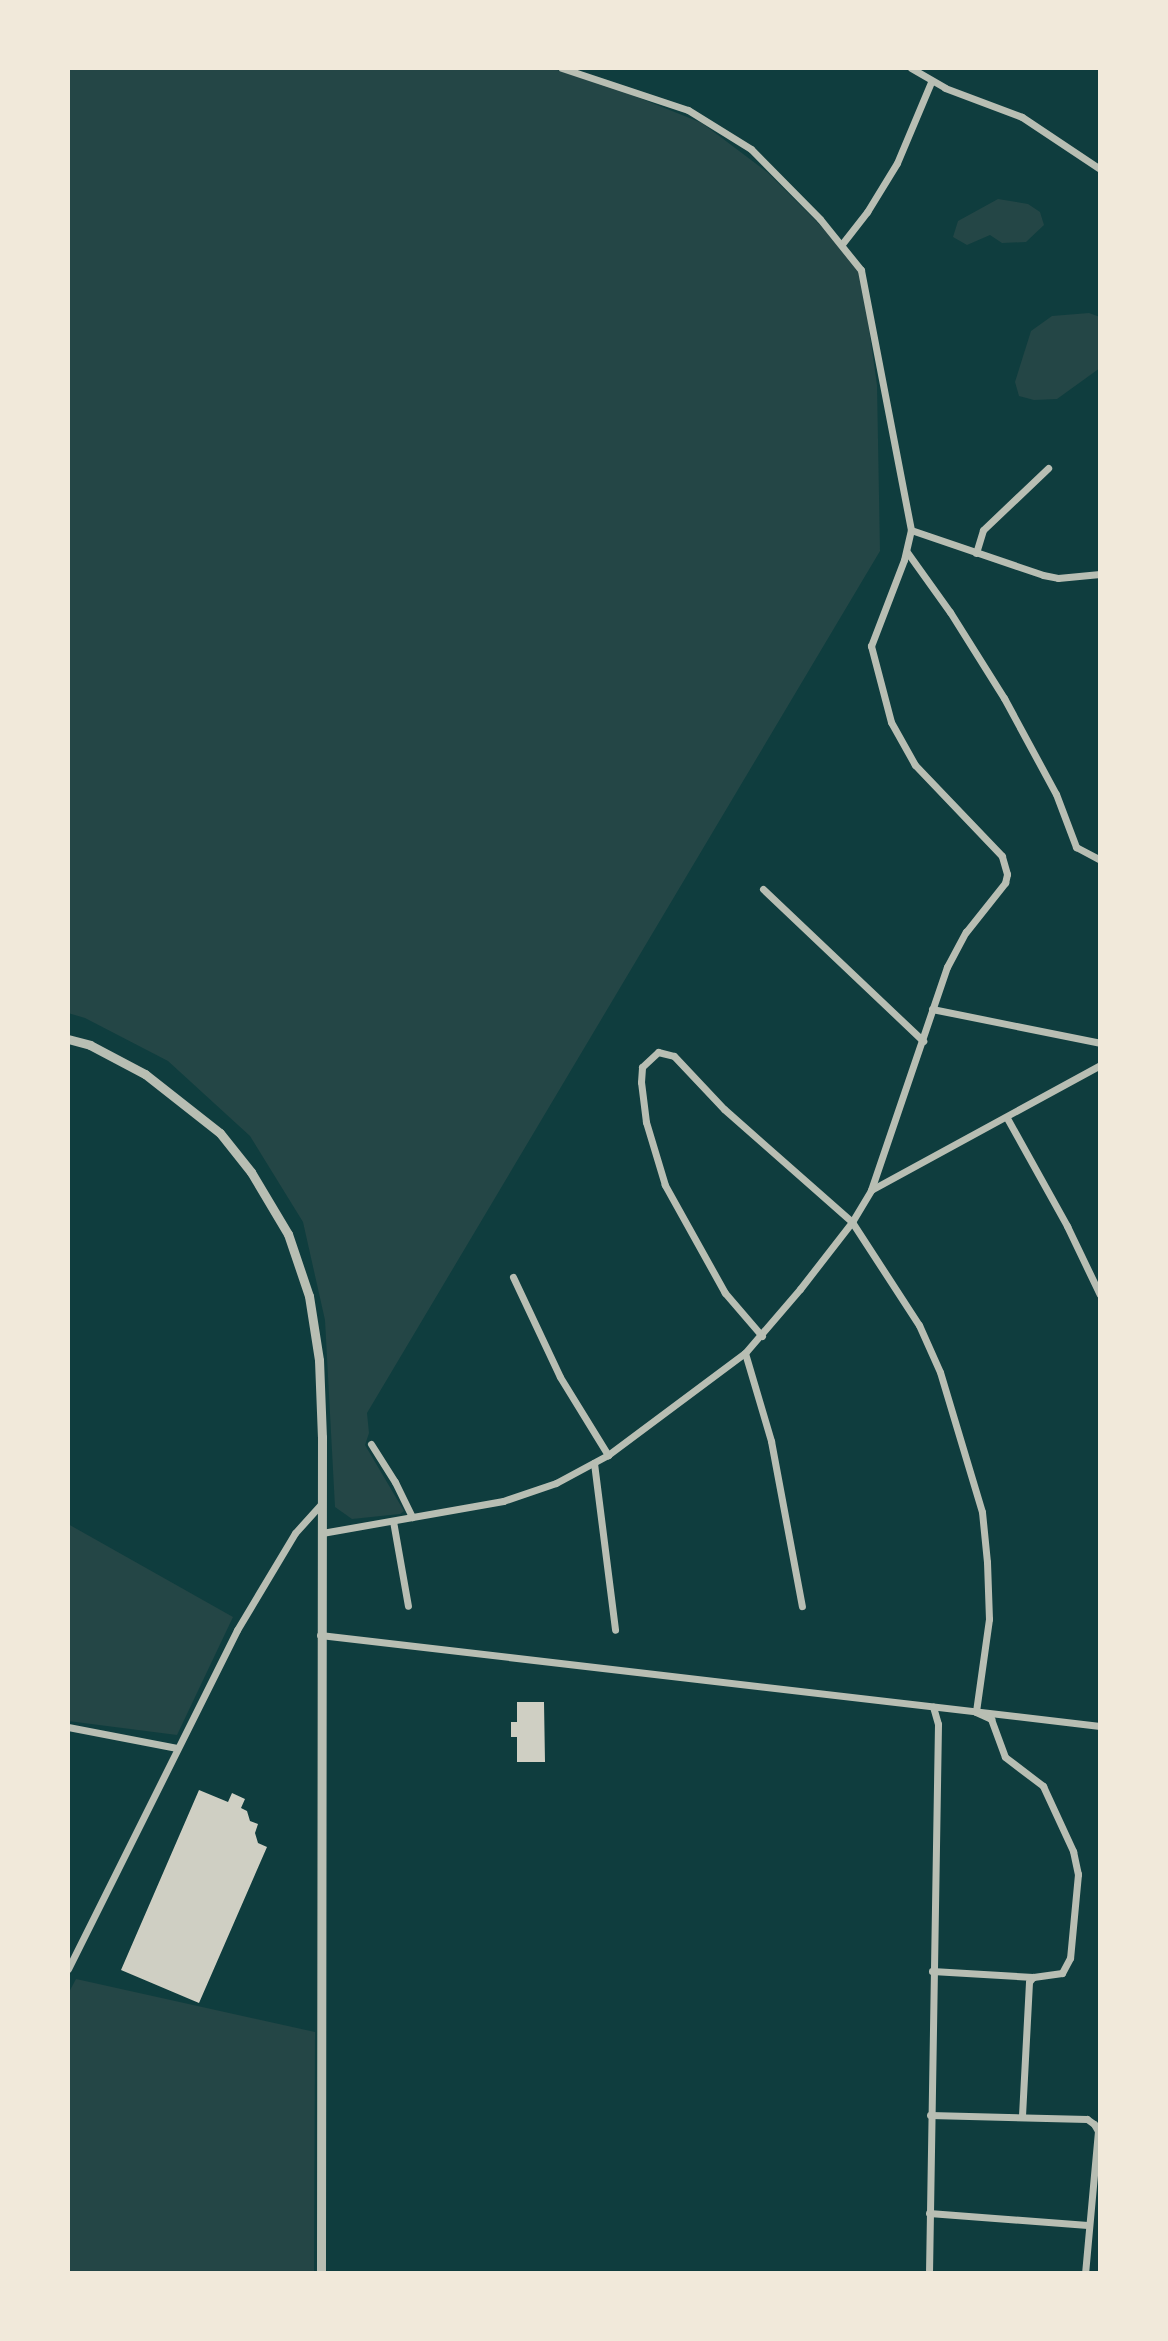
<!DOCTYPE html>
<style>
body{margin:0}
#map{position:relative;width:1168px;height:2341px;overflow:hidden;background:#0f3d3e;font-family:Rubik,sans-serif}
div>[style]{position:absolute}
.green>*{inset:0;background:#244646}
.building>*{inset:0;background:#cfcfc3}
.minor>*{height:7px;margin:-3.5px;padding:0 3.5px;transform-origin:3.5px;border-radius:3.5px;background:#b8beb3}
.tertiary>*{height:9px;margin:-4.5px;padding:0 4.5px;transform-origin:4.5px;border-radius:4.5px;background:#b8beb3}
span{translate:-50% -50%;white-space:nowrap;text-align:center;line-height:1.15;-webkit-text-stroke:8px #f1e9da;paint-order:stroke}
.frame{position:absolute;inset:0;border:70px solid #f1e9da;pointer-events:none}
</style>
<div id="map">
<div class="green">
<i style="clip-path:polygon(68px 68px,551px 68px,612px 87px,702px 123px,767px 172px,826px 231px,861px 273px,877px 385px,880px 551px,367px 1413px,369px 1433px,365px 1445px,404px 1511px,400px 1514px,352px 1519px,335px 1507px,325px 1320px,303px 1222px,250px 1136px,168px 1061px,85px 1018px,68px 1013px)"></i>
<i style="clip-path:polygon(998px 199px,1028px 204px,1040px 212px,1044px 225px,1026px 242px,1002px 243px,990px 235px,967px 245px,953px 237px,958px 221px)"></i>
<i style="clip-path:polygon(1089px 313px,1100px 317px,1100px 368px,1057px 399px,1034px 400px,1019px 396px,1015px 382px,1031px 331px,1052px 316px)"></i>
<i style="clip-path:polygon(68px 1524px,233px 1617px,177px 1735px,68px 1721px)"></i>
<i style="clip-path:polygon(76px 1979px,315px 2032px,314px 2273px,68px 2273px,68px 1994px)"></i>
</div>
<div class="building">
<i style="clip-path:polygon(517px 1702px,544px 1702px,545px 1762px,517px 1762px,517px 1737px,511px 1737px,511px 1722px,517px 1722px)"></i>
<i style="clip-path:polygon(199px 1790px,228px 1802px,232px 1793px,245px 1799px,241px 1808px,247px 1811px,250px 1821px,258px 1824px,255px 1833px,258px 1843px,267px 1847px,199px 2003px,121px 1970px)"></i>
</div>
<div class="minor">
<i style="left:911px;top:68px;width:39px;rotate:30deg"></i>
<i style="left:945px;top:88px;width:82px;rotate:20.6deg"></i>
<i style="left:1022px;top:117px;width:94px;rotate:33.7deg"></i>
<i style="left:842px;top:244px;width:41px;rotate:-52deg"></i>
<i style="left:867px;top:212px;width:57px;rotate:-58.5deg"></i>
<i style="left:897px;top:163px;width:88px;rotate:-67.2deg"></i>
<i style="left:911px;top:530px;width:139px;rotate:18.8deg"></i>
<i style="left:1043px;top:575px;width:15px;rotate:11deg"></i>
<i style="left:1058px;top:578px;width:42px;rotate:-5.4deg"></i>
<i style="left:907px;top:552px;width:74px;rotate:54.4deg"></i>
<i style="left:950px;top:612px;width:102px;rotate:57.9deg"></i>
<i style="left:1004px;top:698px;width:109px;rotate:61.6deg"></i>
<i style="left:1056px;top:794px;width:57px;rotate:69.3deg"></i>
<i style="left:1076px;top:847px;width:27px;rotate:28deg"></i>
<i style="left:976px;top:553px;width:24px;rotate:-73deg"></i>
<i style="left:983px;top:530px;width:90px;rotate:-43.6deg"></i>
<i style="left:763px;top:889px;width:221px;rotate:43.5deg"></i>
<i style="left:932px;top:1009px;width:171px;rotate:11.4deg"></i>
<i style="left:1007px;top:1118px;width:124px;rotate:60.9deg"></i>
<i style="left:1067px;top:1226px;width:76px;rotate:64.4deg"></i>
<i style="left:871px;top:1190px;width:261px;rotate:-28.6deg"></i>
<i style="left:513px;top:1277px;width:110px;rotate:64.8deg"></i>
<i style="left:560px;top:1377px;width:92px;rotate:58.4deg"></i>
<i style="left:762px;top:1336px;width:57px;rotate:-130.7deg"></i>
<i style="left:725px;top:1293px;width:124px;rotate:-119.1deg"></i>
<i style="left:665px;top:1185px;width:66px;rotate:-106.8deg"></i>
<i style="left:646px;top:1122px;width:40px;rotate:-97.1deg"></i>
<i style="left:641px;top:1082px;width:15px;rotate:-86deg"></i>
<i style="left:642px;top:1067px;width:22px;rotate:-43deg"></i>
<i style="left:658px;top:1052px;width:16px;rotate:14deg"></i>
<i style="left:674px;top:1056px;width:73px;rotate:46.7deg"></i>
<i style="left:724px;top:1109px;width:171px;rotate:41.4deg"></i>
<i style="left:852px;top:1222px;width:123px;rotate:57deg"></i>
<i style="left:919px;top:1325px;width:51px;rotate:65.9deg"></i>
<i style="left:940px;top:1372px;width:146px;rotate:73.3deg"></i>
<i style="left:982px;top:1512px;width:50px;rotate:84.3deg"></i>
<i style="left:987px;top:1562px;width:57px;rotate:88deg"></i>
<i style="left:989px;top:1619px;width:94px;rotate:98deg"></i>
<i style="left:976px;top:1712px;width:17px;rotate:25deg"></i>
<i style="left:991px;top:1719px;width:40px;rotate:69.8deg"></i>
<i style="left:1005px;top:1757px;width:48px;rotate:37.3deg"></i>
<i style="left:1043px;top:1786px;width:72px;rotate:65.2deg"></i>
<i style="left:1073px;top:1851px;width:24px;rotate:78deg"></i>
<i style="left:1078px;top:1874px;width:84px;rotate:95.4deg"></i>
<i style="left:1070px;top:1958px;width:17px;rotate:118deg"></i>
<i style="left:1062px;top:1973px;width:29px;rotate:172deg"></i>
<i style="left:1033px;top:1977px;width:6px;rotate:129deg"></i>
<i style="left:1029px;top:1982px;width:135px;rotate:93deg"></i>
<i style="left:745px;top:1353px;width:92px;rotate:73.5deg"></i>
<i style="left:771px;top:1441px;width:168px;rotate:79.4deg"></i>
<i style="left:371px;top:1444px;width:45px;rotate:57.7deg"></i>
<i style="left:395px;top:1482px;width:39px;rotate:64deg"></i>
<i style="left:594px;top:1463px;width:168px;rotate:82.8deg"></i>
<i style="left:393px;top:1521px;width:86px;rotate:80deg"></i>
<i style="left:322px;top:1533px;width:184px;rotate:-10deg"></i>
<i style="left:503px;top:1501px;width:56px;rotate:-18.8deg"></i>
<i style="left:556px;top:1483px;width:59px;rotate:-28.3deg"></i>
<i style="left:608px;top:1455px;width:171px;rotate:-36.7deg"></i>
<i style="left:745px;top:1353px;width:84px;rotate:-49.3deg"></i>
<i style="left:800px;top:1289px;width:85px;rotate:-52.2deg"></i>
<i style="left:852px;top:1222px;width:37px;rotate:-59deg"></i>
<i style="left:871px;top:1190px;width:236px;rotate:-71.2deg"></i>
<i style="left:947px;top:967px;width:40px;rotate:-62deg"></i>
<i style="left:966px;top:932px;width:63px;rotate:-51.5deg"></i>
<i style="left:1005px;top:883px;width:9px;rotate:-77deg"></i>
<i style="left:1007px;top:874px;width:19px;rotate:-106deg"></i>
<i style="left:1002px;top:856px;width:126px;rotate:-133.7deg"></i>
<i style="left:915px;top:765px;width:49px;rotate:-119.2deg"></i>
<i style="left:891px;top:722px;width:79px;rotate:-104.7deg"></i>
<i style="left:871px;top:646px;width:92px;rotate:-69deg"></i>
<i style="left:904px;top:560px;width:31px;rotate:-77deg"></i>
<i style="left:911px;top:530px;width:265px;rotate:-100.9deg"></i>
<i style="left:861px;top:270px;width:65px;rotate:-128.8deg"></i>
<i style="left:820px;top:219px;width:98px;rotate:-134.6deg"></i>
<i style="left:751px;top:149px;width:74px;rotate:-148.2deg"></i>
<i style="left:688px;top:110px;width:133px;rotate:-161.6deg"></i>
<i style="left:320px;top:1635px;width:785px;rotate:6.65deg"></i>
<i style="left:68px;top:1727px;width:111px;rotate:10.9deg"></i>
<i style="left:68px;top:1969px;width:379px;rotate:-63.5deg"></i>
<i style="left:237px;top:1630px;width:113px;rotate:-59.1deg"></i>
<i style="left:295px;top:1533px;width:40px;rotate:-48deg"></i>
<i style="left:932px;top:1971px;width:101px;rotate:3.4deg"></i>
<i style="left:930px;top:2115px;width:157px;rotate:1.5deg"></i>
<i style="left:1087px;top:2119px;width:9px;rotate:36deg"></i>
<i style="left:1094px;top:2124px;width:8px;rotate:60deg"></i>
<i style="left:1098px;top:2131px;width:143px;rotate:95.2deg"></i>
<i style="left:929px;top:2213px;width:159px;rotate:4.3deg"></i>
<i style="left:929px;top:2273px;width:549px;rotate:-89.06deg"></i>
<i style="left:938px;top:1724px;width:18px;rotate:-106deg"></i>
</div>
<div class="tertiary">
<i style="left:68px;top:1039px;width:23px;rotate:15deg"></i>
<i style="left:90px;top:1045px;width:62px;rotate:27.8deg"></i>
<i style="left:145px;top:1074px;width:95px;rotate:38.2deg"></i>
<i style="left:220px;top:1133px;width:50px;rotate:51.5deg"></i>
<i style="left:251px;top:1172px;width:72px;rotate:59.2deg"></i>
<i style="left:288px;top:1234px;width:65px;rotate:71.3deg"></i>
<i style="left:309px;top:1296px;width:65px;rotate:81.1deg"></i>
<i style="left:319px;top:1360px;width:77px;rotate:87.8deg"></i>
<i style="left:322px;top:1437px;width:836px;rotate:90.07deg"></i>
</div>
<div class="frame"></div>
</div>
